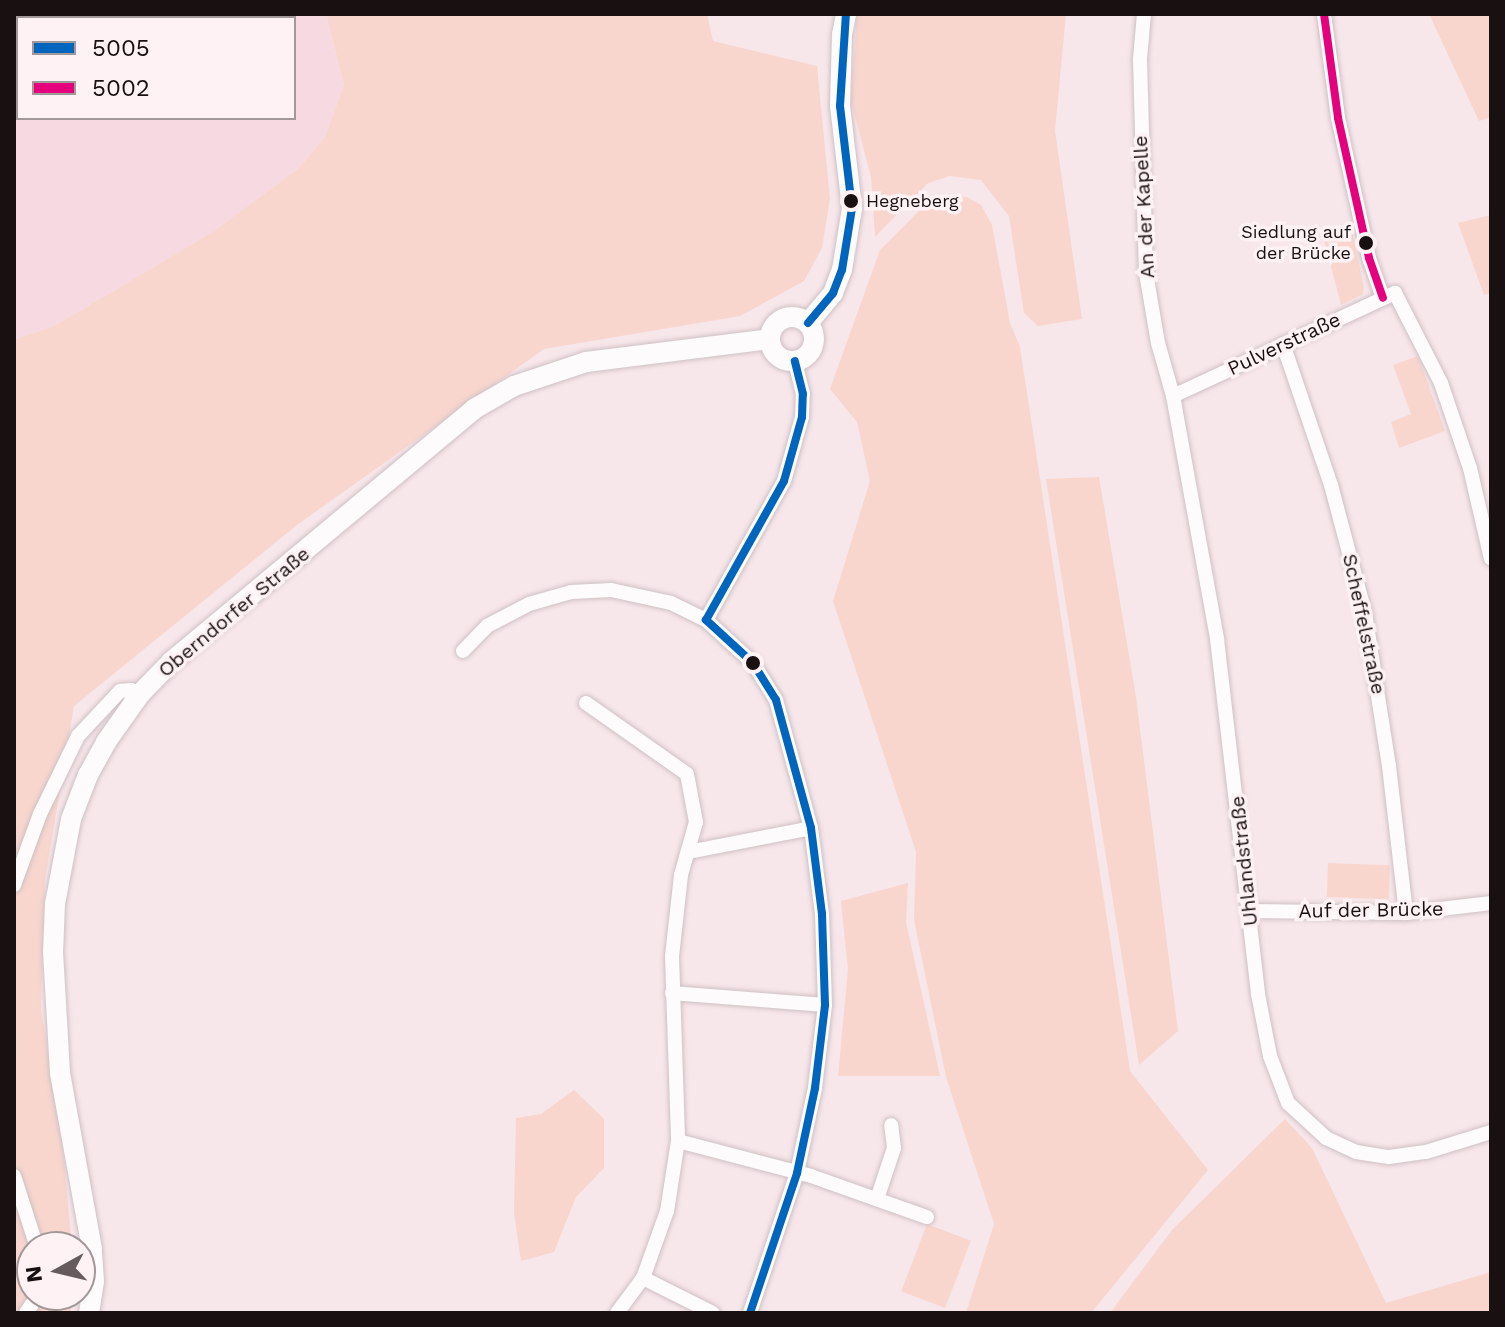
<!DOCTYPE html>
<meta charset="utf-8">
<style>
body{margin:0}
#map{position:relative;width:1505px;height:1327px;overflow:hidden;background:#f7e6ea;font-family:"Work Sans",sans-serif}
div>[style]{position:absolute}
.built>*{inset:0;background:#f7dae1}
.green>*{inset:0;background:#f8d6ce;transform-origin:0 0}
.roads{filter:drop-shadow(0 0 2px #cec1c4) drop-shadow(0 0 2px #cec1c4)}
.street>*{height:14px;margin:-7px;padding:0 7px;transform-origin:7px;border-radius:7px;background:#fefbfc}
.secondary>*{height:20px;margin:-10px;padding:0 10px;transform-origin:10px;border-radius:10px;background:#fefbfc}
.secondary>.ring{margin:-10px;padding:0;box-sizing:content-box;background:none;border:20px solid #fefbfc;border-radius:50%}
.bus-1>*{height:8px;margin:-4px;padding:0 4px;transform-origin:4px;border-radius:4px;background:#0065bd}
.bus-2>*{height:8px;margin:-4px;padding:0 4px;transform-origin:4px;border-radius:4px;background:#e5007d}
.dots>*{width:22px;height:22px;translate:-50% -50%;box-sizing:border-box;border:4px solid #fef2f4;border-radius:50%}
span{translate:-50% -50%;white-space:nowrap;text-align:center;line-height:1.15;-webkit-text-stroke:7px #fef2f4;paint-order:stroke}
.bus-label{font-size:18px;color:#191012}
.left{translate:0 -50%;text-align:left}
.right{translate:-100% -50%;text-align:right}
.street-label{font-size:20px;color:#191012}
.frame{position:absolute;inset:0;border:16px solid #191012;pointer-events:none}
.legend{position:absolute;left:16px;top:16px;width:280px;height:104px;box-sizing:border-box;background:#fef2f4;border:2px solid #a2989a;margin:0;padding:10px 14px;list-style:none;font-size:24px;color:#191012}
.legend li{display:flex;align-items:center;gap:16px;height:40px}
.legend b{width:40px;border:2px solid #a2989a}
.north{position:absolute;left:16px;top:1231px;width:80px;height:80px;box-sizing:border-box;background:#fef2f4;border:2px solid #a2989a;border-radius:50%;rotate:262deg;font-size:22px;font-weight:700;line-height:32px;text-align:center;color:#191012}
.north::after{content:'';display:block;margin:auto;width:28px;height:36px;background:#675b5e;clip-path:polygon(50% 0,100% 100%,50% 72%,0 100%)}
</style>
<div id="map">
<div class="built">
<i style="clip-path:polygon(evenodd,14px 14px,326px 14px,344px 85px,325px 137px,299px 168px,214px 231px,56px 325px,14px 340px,14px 14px,18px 18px,294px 18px,294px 118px,18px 118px,18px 18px)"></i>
</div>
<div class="green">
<i style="clip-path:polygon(326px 14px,707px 14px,713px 41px,817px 66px,830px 199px,822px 248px,804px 281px,740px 316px,544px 349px,297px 525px,74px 706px,45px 880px,41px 1009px,62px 1140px,72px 1247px,32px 1247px,32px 1295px,75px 1295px,70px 1313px,14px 1313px,14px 340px,56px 325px,214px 231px,299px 168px,325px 137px,344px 85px)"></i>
<i style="clip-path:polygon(857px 14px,1066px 14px,1055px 131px,1082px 319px,1038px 326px,1024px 313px,1009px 216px,981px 180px,950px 176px,928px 183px,875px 237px,871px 177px,851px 101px)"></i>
<i style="clip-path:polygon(1429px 14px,1491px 14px,1491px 117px,1479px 121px)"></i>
<i style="clip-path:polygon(944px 196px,967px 197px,981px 205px,992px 225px,1010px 323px,1020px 347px,1130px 1071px,1208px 1170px,1091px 1313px,966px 1313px,994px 1224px,946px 1077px,914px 920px,916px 852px,833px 601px,870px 481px,857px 422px,830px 389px,880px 250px,921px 209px)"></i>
<i style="clip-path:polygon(1491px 215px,1491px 293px,1484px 295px,1458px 223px)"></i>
<i style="clip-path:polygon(1351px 226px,1364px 287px,1363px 294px,1341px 305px,1323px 236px)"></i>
<i style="clip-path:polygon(1418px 356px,1445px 431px,1399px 448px,1391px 422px,1411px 414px,1393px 365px)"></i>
<i style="clip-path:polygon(1099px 477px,1136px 697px,1178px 1031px,1139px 1065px,1046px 479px)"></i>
<i style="left:1328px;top:863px;width:62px;height:34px;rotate:2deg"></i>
<i style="clip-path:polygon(908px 883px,906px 922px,940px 1076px,838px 1076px,848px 970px,841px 901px)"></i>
<i style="clip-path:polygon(574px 1090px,604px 1119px,604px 1168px,576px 1197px,554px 1252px,521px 1261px,514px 1213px,516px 1118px,541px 1114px)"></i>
<i style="clip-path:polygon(1285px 1119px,1312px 1148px,1386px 1303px,1491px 1272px,1491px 1313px,1110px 1313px,1172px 1230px)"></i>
<i style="left:927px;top:1224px;width:47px;height:72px;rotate:21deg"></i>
</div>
<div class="roads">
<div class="street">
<i style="left:1144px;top:14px;width:45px;rotate:95.1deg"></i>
<i style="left:1140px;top:59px;width:214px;rotate:88.4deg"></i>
<i style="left:1146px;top:273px;width:71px;rotate:80.3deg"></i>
<i style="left:1158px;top:343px;width:55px;rotate:74.2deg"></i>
<i style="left:1173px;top:396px;width:247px;rotate:79.7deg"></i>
<i style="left:1217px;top:639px;width:357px;rotate:83.4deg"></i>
<i style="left:1258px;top:994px;width:63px;rotate:79deg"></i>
<i style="left:1270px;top:1056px;width:50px;rotate:69deg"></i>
<i style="left:1288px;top:1103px;width:52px;rotate:42.6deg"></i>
<i style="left:1326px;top:1138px;width:33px;rotate:25deg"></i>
<i style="left:1356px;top:1152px;width:33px;rotate:9deg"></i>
<i style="left:1389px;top:1157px;width:37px;rotate:-8deg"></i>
<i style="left:1426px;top:1152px;width:68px;rotate:-17.1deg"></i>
<i style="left:1324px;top:14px;width:105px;rotate:82.3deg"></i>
<i style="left:1338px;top:118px;width:143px;rotate:77.5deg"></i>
<i style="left:1369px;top:258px;width:42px;rotate:70.7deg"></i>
<i style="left:20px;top:18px;width:13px;rotate:-18deg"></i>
<i style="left:1283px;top:344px;width:149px;rotate:71.2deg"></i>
<i style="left:1331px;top:485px;width:132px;rotate:75.1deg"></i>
<i style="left:1365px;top:613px;width:155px;rotate:81.1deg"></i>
<i style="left:1389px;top:766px;width:148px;rotate:83.4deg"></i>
<i style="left:1173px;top:396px;width:245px;rotate:-24.9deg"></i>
<i style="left:1395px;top:293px;width:101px;rotate:62.9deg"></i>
<i style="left:1441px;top:383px;width:90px;rotate:71.2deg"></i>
<i style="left:1470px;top:468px;width:93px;rotate:77deg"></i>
<i style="left:706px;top:620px;width:159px;rotate:-60.7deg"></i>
<i style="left:784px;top:481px;width:66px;rotate:-74.3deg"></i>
<i style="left:802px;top:417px;width:23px;rotate:-88deg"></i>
<i style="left:803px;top:394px;width:34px;rotate:-104deg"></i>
<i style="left:463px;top:651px;width:35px;rotate:-46deg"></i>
<i style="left:487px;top:626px;width:47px;rotate:-27.6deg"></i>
<i style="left:529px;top:604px;width:44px;rotate:-15.9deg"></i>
<i style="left:571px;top:592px;width:40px;rotate:-2.9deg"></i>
<i style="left:611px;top:590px;width:61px;rotate:12.2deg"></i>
<i style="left:671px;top:603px;width:39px;rotate:26deg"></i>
<i style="left:706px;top:620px;width:64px;rotate:42.5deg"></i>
<i style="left:753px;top:663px;width:44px;rotate:58.1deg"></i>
<i style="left:776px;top:700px;width:133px;rotate:74.7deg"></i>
<i style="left:811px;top:828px;width:87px;rotate:82.7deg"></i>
<i style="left:822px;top:914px;width:91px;rotate:88.1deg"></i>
<i style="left:825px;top:1005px;width:84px;rotate:96.9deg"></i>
<i style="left:815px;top:1088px;width:87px;rotate:102deg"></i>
<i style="left:797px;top:1173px;width:148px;rotate:108.6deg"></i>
<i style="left:586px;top:703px;width:123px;rotate:35.1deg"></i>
<i style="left:687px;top:774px;width:49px;rotate:79.4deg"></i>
<i style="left:696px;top:822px;width:55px;rotate:105.8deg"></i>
<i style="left:681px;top:875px;width:81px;rotate:96.3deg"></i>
<i style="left:672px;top:956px;width:185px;rotate:88.1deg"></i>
<i style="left:678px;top:1141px;width:71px;rotate:98.9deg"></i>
<i style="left:667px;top:1211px;width:71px;rotate:109.7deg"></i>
<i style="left:688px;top:852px;width:125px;rotate:-11deg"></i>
<i style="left:14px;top:885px;width:76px;rotate:-69.9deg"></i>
<i style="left:40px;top:814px;width:87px;rotate:-64deg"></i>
<i style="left:78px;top:736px;width:62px;rotate:-47deg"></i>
<i style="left:120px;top:691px;width:11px;rotate:-5deg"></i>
<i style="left:131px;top:690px;width:10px;rotate:24deg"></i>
<i style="left:1250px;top:911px;width:156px;rotate:0.7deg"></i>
<i style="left:1406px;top:913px;width:86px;rotate:-6.7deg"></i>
<i style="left:672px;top:993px;width:153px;rotate:4.5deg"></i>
<i style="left:678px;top:1141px;width:138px;rotate:14.7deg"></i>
<i style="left:811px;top:1176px;width:123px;rotate:19.5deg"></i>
<i style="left:14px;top:1176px;width:75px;rotate:72.1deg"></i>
<i style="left:877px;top:1199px;width:54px;rotate:-71.6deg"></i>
<i style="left:894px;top:1148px;width:23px;rotate:-97deg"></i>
<i style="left:26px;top:1313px;width:22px;rotate:-56deg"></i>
<i style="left:617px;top:1313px;width:44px;rotate:-53.4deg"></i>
<i style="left:643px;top:1278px;width:78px;rotate:26.6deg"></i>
</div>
<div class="secondary">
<i class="ring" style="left:770px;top:317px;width:24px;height:24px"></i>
<i style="left:808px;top:323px;width:39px;rotate:-50deg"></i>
<i style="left:833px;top:293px;width:25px;rotate:-69deg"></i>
<i style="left:842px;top:270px;width:63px;rotate:-80.8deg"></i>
<i style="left:852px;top:208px;width:103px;rotate:-96.7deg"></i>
<i style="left:840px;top:106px;width:71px;rotate:-88.4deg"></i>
<i style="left:842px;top:35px;width:21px;rotate:-79deg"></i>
<i style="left:89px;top:1313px;width:32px;rotate:-81deg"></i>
<i style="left:94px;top:1281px;width:32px;rotate:-94deg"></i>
<i style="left:92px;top:1249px;width:179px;rotate:-100.3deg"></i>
<i style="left:60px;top:1073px;width:120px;rotate:-93.3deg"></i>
<i style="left:53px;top:953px;width:49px;rotate:-87.7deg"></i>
<i style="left:55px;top:904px;width:86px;rotate:-79.3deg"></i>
<i style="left:71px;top:819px;width:47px;rotate:-68.9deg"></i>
<i style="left:88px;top:775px;width:38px;rotate:-61deg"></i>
<i style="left:106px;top:742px;width:59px;rotate:-54.7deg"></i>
<i style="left:140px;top:694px;width:46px;rotate:-45.9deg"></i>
<i style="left:172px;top:661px;width:393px;rotate:-39.8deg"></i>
<i style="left:474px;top:409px;width:46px;rotate:-29.9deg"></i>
<i style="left:514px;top:386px;width:76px;rotate:-18.4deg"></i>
<i style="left:586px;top:362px;width:185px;rotate:-7.1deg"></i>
</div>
</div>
<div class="bus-1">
<i style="left:808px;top:323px;width:39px;rotate:-50deg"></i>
<i style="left:833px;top:293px;width:25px;rotate:-69deg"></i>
<i style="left:842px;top:270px;width:63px;rotate:-80.8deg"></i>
<i style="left:852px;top:208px;width:103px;rotate:-96.7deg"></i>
<i style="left:840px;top:106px;width:92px;rotate:-86.3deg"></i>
<i style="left:750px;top:1313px;width:148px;rotate:-71.4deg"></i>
<i style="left:797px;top:1173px;width:87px;rotate:-78deg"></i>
<i style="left:815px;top:1088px;width:84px;rotate:-83.1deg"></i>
<i style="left:825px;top:1005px;width:91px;rotate:-91.9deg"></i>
<i style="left:822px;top:914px;width:87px;rotate:-97.3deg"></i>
<i style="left:811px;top:828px;width:133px;rotate:-105.3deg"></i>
<i style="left:776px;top:700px;width:44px;rotate:-121.9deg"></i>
<i style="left:753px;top:663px;width:64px;rotate:-137.5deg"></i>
<i style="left:706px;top:620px;width:159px;rotate:-60.7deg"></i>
<i style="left:784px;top:481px;width:66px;rotate:-74.3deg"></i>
<i style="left:802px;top:417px;width:23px;rotate:-88deg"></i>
<i style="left:803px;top:394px;width:34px;rotate:-104deg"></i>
</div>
<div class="bus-2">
<i style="left:1324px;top:14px;width:105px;rotate:82.3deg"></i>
<i style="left:1338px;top:118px;width:143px;rotate:77.5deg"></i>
<i style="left:1369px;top:258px;width:42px;rotate:70.7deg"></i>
</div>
<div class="dots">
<i style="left:851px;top:201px;background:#191012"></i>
<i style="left:1366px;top:243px;background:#191012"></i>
<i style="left:753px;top:663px;background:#191012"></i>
</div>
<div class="bus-label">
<span class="left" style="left:866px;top:201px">Hegneberg</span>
<span class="right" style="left:1351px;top:243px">Siedlung auf<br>der Brücke</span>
</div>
<div class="street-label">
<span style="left:1144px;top:207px;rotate:-93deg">An der Kapelle</span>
<span style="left:1284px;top:344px;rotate:-25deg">Pulverstraße</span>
<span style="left:234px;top:612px;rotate:-40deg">Oberndorfer Straße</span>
<span style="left:1364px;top:624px;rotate:78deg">Scheffelstraße</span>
<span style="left:1244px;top:861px;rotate:-96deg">Uhlandstraße</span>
<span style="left:1371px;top:910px;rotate:-1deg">Auf der Brücke</span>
</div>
<div class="frame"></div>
<ul class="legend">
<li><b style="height:10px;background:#0065bd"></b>5005</li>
<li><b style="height:10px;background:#e5007d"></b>5002</li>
</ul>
<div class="north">N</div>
</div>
